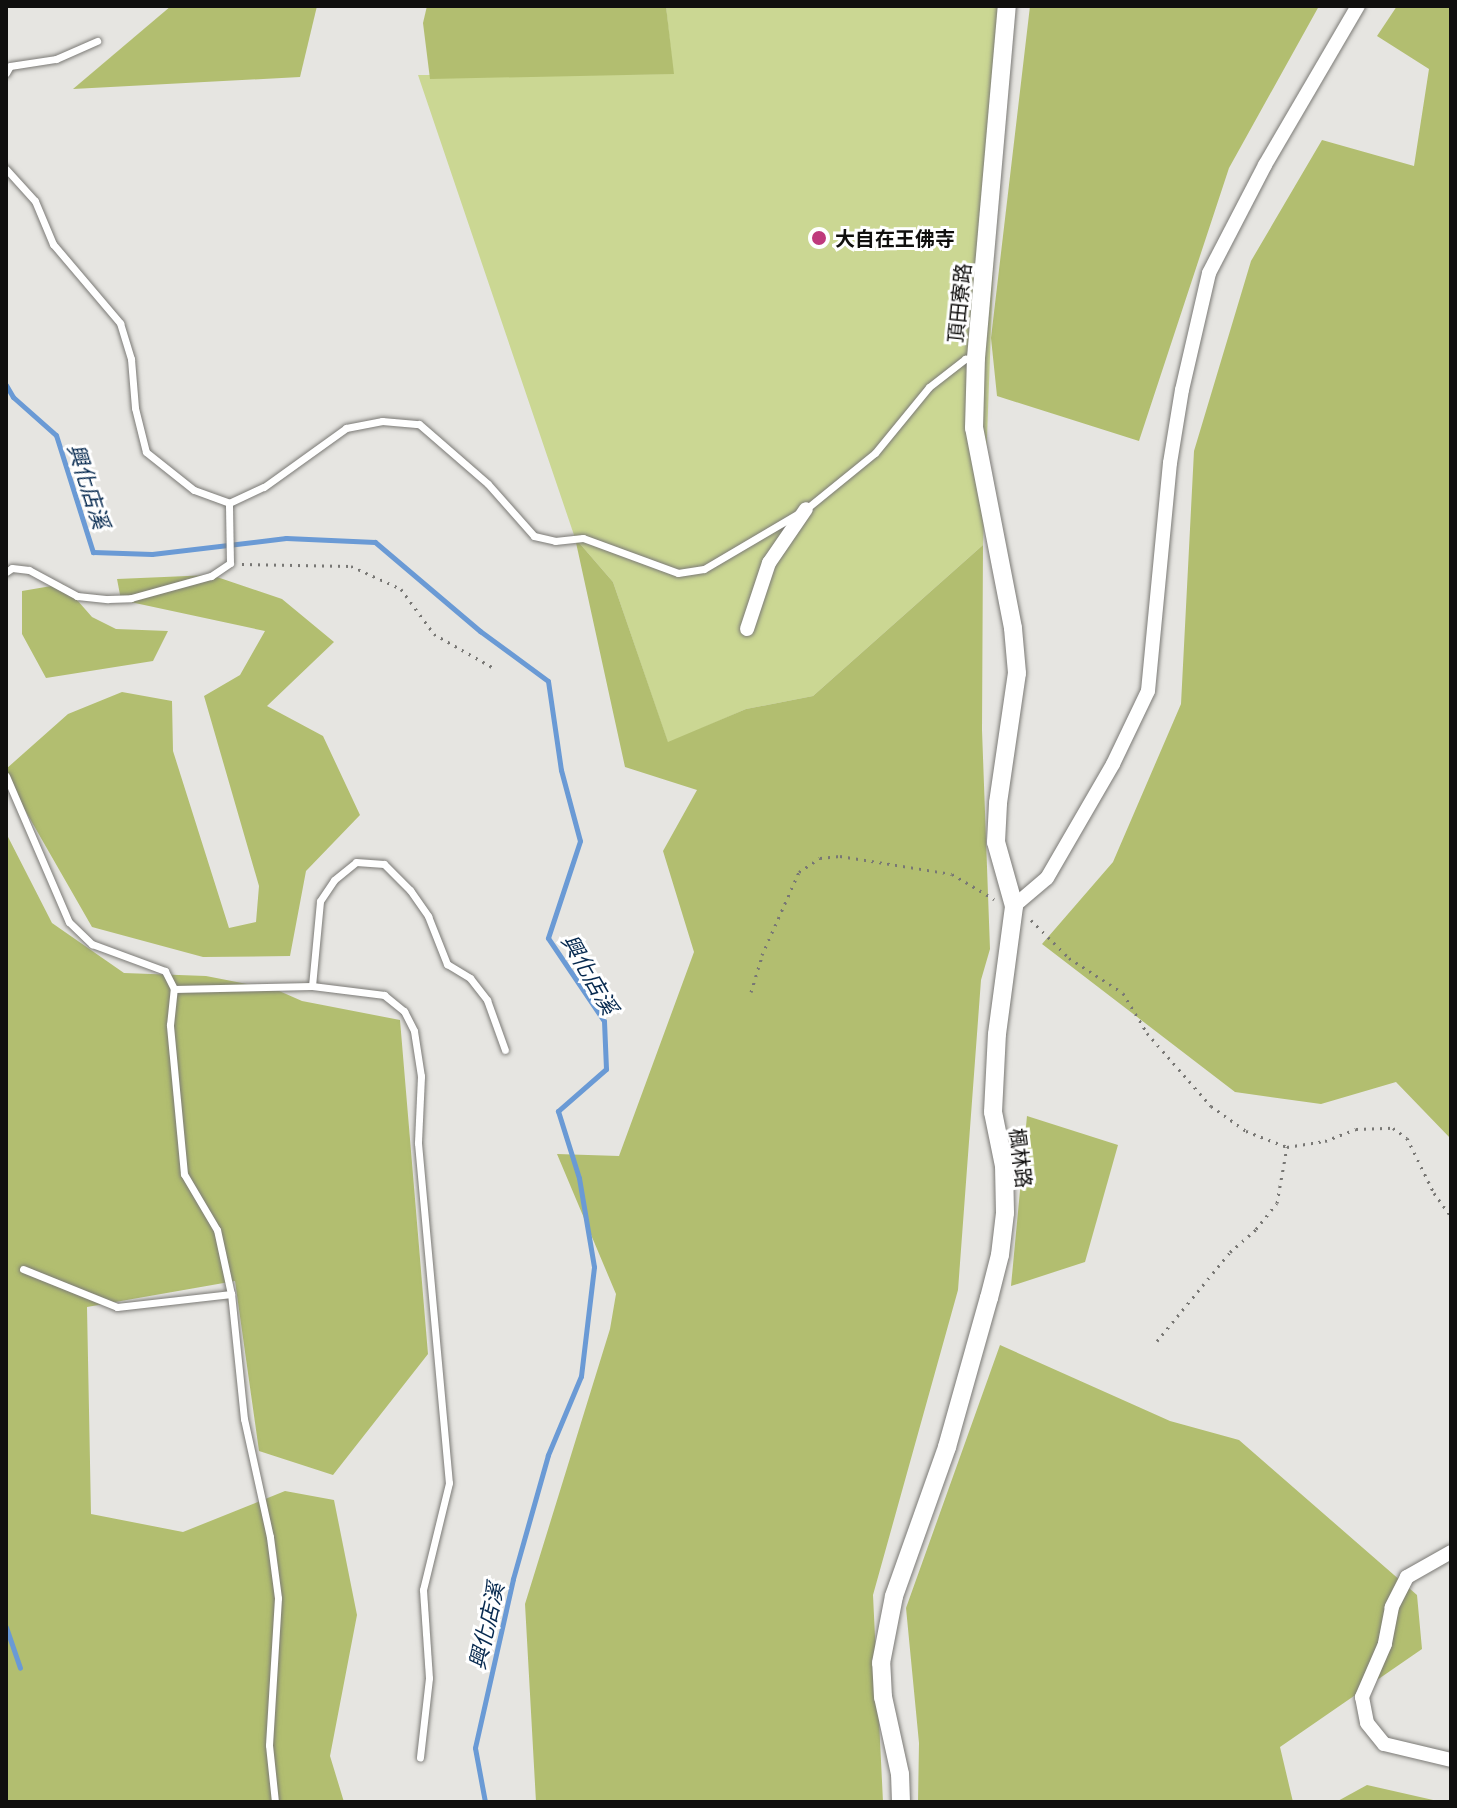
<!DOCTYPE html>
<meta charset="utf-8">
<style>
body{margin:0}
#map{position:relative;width:1457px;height:1808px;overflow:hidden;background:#e6e5e1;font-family:"Golos Text","Noto Sans TC",sans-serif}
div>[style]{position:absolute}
.green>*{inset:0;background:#cbd793}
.forest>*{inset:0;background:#b2be70}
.stream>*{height:5px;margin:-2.5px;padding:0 2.5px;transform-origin:2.5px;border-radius:2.5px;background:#6a9ad5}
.path>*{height:3px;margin-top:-1.5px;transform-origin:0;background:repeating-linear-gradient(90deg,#787774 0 2px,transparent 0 8px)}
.roads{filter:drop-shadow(0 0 2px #7b7a76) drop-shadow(0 0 2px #7b7a76)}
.service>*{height:7px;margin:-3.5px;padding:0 3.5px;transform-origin:3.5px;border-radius:3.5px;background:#fff}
.minor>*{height:14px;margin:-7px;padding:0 7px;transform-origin:7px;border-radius:7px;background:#fff}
.tertiary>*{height:18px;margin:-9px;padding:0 9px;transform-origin:9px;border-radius:9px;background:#fff}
.dots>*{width:22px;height:22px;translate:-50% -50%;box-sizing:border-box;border:4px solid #fff;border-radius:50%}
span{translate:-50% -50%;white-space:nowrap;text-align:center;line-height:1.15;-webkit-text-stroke:6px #fff;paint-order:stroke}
.poi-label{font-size:20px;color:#100f0e;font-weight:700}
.left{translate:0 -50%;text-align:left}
.street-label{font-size:20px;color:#100f0e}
.water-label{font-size:22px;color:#06294f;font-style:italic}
.frame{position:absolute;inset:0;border:8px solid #100f0e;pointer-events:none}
</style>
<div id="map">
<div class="green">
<i style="clip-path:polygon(666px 6px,1003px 6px,983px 545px,813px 696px,746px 709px,668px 743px,613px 582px,575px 538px,418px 75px,673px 74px)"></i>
</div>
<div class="forest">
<i style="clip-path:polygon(171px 6px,317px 6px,300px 77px,73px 89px)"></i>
<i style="clip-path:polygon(427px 6px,666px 6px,674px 74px,430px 79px,423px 23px)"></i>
<i style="clip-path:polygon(1030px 6px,1319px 6px,1229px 168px,1139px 441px,997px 396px,991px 338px)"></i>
<i style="clip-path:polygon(1397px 6px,1451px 6px,1451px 1139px,1396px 1082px,1321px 1104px,1235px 1092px,1042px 944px,1113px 862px,1181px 704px,1194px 451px,1251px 261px,1322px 140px,1414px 166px,1429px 69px,1377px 36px)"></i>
<i style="clip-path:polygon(575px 538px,613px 582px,668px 742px,746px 709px,813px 696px,983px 545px,982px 730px,990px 949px,981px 980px,958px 1290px,873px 1595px,883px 1802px,536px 1802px,525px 1604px,610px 1329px,616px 1294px,557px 1154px,619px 1156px,694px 952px,663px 851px,697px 790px,625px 767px)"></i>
<i style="clip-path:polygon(211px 575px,282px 599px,334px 642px,267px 706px,323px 736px,360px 815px,306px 871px,290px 956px,203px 957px,92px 927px,6px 777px,6px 769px,68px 714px,122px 692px,172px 701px,173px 751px,229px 928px,256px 922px,259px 886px,204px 696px,240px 675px,265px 631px,121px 600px,117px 579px)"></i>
<i style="clip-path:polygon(63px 584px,92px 617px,116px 629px,168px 631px,153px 661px,46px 678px,22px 634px,22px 591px)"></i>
<i style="clip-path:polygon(6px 833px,52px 923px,124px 973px,206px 976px,277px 990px,302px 1001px,400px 1020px,428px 1354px,333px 1475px,259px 1451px,235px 1281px,87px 1307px,91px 1514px,183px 1532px,285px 1491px,334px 1500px,357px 1615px,330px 1756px,344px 1802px,6px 1802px)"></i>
<i style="clip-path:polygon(1027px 1116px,1118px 1145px,1085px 1262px,1011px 1286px)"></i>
<i style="clip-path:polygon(1000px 1345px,1170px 1421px,1239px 1440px,1417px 1595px,1422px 1649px,1280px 1747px,1293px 1802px,918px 1802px,919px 1743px,906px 1608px)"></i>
<i style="clip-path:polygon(1367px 1785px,1442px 1802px,1336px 1802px)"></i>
</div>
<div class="stream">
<i style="left:6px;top:385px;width:14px;rotate:60deg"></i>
<i style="left:13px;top:397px;width:57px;rotate:41.5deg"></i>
<i style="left:56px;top:435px;width:123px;rotate:72.5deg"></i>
<i style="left:93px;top:552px;width:59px;rotate:1.9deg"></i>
<i style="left:152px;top:554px;width:135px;rotate:-6.8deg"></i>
<i style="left:286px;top:538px;width:89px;rotate:2.6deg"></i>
<i style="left:375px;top:542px;width:138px;rotate:40.3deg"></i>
<i style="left:480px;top:631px;width:84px;rotate:36.3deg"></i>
<i style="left:548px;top:681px;width:90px;rotate:81.7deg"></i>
<i style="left:561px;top:770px;width:73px;rotate:75deg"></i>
<i style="left:580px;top:841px;width:102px;rotate:108.3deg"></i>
<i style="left:548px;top:938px;width:100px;rotate:56deg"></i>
<i style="left:604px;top:1021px;width:48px;rotate:87.6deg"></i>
<i style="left:606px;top:1069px;width:64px;rotate:138.8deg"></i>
<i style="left:558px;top:1111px;width:70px;rotate:72.6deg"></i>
<i style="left:579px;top:1178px;width:90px;rotate:80.4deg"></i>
<i style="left:594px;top:1267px;width:110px;rotate:96.8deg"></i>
<i style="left:581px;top:1376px;width:86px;rotate:112.7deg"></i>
<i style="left:548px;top:1455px;width:129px;rotate:105.8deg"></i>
<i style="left:513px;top:1579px;width:173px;rotate:102.7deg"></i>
<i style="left:475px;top:1748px;width:55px;rotate:79.5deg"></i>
<i style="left:6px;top:1627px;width:43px;rotate:71.1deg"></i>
</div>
<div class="path">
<i style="left:242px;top:564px;width:109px;rotate:1.1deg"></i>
<i style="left:351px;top:566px;width:55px;rotate:24.7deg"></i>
<i style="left:401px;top:589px;width:56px;rotate:53.7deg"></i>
<i style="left:434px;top:634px;width:67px;rotate:29.6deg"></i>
<i style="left:1031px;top:920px;width:54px;rotate:45deg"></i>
<i style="left:1069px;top:958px;width:64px;rotate:32.9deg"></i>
<i style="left:1123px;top:993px;width:47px;rotate:59deg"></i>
<i style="left:1147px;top:1033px;width:97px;rotate:48.8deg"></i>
<i style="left:1211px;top:1106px;width:43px;rotate:35.5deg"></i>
<i style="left:1246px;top:1131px;width:44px;rotate:21.3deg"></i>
<i style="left:1287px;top:1147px;width:38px;rotate:-9deg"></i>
<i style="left:1325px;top:1141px;width:33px;rotate:-21deg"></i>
<i style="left:1356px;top:1129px;width:37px;rotate:-2deg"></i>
<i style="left:1393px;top:1128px;width:17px;rotate:36deg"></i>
<i style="left:1407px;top:1138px;width:61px;rotate:63.9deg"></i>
<i style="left:1434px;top:1193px;width:29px;rotate:54deg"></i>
<i style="left:751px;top:992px;width:39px;rotate:-73deg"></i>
<i style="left:762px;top:955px;width:91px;rotate:-66deg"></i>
<i style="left:799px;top:872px;width:25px;rotate:-34deg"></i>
<i style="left:820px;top:858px;width:20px;rotate:-6deg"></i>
<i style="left:840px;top:856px;width:113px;rotate:9.1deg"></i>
<i style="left:952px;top:874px;width:49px;rotate:30.8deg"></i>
<i style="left:1157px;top:1341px;width:115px;rotate:-50.6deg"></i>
<i style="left:1230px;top:1252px;width:35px;rotate:-41deg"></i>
<i style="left:1256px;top:1229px;width:33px;rotate:-51deg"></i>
<i style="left:1277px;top:1203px;width:57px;rotate:-79.9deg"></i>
</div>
<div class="roads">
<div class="service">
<i style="left:6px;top:73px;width:8px;rotate:-60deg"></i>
<i style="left:10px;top:66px;width:47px;rotate:-8.7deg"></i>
<i style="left:56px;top:59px;width:45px;rotate:-23.7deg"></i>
<i style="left:6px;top:169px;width:43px;rotate:47.8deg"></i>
<i style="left:35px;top:201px;width:47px;rotate:67.3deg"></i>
<i style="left:53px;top:244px;width:104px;rotate:49.7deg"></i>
<i style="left:120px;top:323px;width:38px;rotate:73deg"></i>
<i style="left:131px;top:359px;width:49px;rotate:85.3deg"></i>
<i style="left:135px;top:408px;width:45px;rotate:76deg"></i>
<i style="left:146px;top:452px;width:61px;rotate:38.4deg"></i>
<i style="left:194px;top:490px;width:37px;rotate:20deg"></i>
<i style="left:229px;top:503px;width:38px;rotate:-25deg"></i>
<i style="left:264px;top:487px;width:101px;rotate:-35.7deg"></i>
<i style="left:346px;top:428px;width:37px;rotate:-11deg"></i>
<i style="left:382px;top:421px;width:37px;rotate:5deg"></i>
<i style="left:419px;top:424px;width:91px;rotate:41deg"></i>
<i style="left:488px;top:484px;width:69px;rotate:48.5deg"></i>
<i style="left:534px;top:536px;width:22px;rotate:13deg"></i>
<i style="left:555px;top:541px;width:28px;rotate:-6deg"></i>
<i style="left:583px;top:538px;width:101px;rotate:20.2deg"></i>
<i style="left:678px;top:573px;width:26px;rotate:-9deg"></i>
<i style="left:704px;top:569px;width:118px;rotate:-30.5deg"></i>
<i style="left:806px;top:509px;width:89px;rotate:-39.1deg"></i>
<i style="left:875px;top:453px;width:85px;rotate:-50.7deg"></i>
<i style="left:929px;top:387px;width:46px;rotate:-37.9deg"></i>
<i style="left:965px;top:359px;width:11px;rotate:-5deg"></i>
<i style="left:6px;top:572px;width:7px;rotate:-34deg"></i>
<i style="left:12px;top:568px;width:17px;rotate:7deg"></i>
<i style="left:29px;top:570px;width:55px;rotate:28.4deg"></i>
<i style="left:77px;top:596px;width:31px;rotate:6deg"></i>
<i style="left:108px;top:599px;width:23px;rotate:-2deg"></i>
<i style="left:131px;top:598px;width:83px;rotate:-15.4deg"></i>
<i style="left:211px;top:576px;width:23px;rotate:-34deg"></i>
<i style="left:230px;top:563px;width:60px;rotate:-91deg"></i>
<i style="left:6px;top:776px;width:159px;rotate:66.7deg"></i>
<i style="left:69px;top:922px;width:32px;rotate:44deg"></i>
<i style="left:92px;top:944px;width:78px;rotate:20.3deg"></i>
<i style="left:165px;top:971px;width:20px;rotate:63deg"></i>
<i style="left:312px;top:986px;width:85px;rotate:-84.6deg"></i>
<i style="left:320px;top:901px;width:25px;rotate:-56deg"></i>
<i style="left:334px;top:880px;width:28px;rotate:-39deg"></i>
<i style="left:356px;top:862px;width:28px;rotate:4deg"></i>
<i style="left:384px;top:864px;width:37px;rotate:45deg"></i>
<i style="left:410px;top:890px;width:32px;rotate:55deg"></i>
<i style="left:428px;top:916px;width:52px;rotate:68.4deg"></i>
<i style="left:447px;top:964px;width:27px;rotate:31deg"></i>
<i style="left:470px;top:978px;width:28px;rotate:52deg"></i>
<i style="left:487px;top:1000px;width:53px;rotate:70.2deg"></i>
<i style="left:23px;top:1269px;width:101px;rotate:22deg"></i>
<i style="left:117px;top:1307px;width:115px;rotate:-6.5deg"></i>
<i style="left:275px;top:1802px;width:57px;rotate:-96deg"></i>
<i style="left:269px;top:1745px;width:147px;rotate:-86.5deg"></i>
<i style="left:278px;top:1598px;width:62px;rotate:-97.5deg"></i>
<i style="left:270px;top:1537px;width:121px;rotate:-102.4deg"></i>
<i style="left:244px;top:1419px;width:126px;rotate:-95.9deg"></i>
<i style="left:231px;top:1294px;width:66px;rotate:-102.3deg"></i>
<i style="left:217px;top:1230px;width:65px;rotate:-120.5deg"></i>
<i style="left:184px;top:1174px;width:150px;rotate:-95.4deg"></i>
<i style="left:170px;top:1025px;width:36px;rotate:-84deg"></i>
<i style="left:174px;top:989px;width:138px;rotate:-1.2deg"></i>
<i style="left:312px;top:986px;width:73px;rotate:7.1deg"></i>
<i style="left:384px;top:995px;width:26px;rotate:39deg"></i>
<i style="left:404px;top:1011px;width:22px;rotate:63deg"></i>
<i style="left:414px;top:1031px;width:46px;rotate:81.2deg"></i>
<i style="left:421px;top:1076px;width:67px;rotate:92.6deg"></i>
<i style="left:418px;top:1143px;width:341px;rotate:84.8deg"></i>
<i style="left:449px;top:1483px;width:110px;rotate:103.7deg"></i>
<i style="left:423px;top:1590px;width:88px;rotate:86.1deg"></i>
<i style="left:429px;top:1678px;width:80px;rotate:96.5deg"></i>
</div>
<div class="minor">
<i style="left:747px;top:629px;width:70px;rotate:-71.6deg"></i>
<i style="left:769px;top:563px;width:65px;rotate:-55.6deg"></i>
<i style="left:1014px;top:906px;width:43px;rotate:-40.3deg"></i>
<i style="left:1047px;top:878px;width:132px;rotate:-59.9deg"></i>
<i style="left:1113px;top:764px;width:81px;rotate:-64.4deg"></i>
<i style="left:1148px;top:691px;width:229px;rotate:-84.5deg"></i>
<i style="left:1170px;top:463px;width:74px;rotate:-80.7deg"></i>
<i style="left:1182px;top:390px;width:120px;rotate:-77deg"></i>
<i style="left:1209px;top:273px;width:122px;rotate:-62.6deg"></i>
<i style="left:1265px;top:165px;width:184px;rotate:-59.7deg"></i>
<i style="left:1451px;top:1552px;width:51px;rotate:150.4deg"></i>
<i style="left:1407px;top:1577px;width:34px;rotate:117deg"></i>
<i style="left:1392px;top:1607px;width:38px;rotate:101deg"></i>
<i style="left:1385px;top:1644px;width:58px;rotate:113.5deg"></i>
<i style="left:1362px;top:1697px;width:26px;rotate:79deg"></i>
<i style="left:1367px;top:1723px;width:27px;rotate:51deg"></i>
<i style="left:1384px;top:1744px;width:69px;rotate:13.4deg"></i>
</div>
<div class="tertiary">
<i style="left:901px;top:1802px;width:28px;rotate:-92deg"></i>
<i style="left:900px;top:1774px;width:79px;rotate:-102.4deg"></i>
<i style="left:883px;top:1697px;width:34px;rotate:-93deg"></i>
<i style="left:881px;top:1663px;width:68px;rotate:-79deg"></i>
<i style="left:894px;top:1596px;width:158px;rotate:-70.4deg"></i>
<i style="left:947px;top:1447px;width:155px;rotate:-74.3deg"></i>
<i style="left:989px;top:1298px;width:44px;rotate:-75.7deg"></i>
<i style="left:1000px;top:1255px;width:42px;rotate:-83.2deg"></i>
<i style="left:1005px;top:1213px;width:47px;rotate:-91.2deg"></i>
<i style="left:1004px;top:1166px;width:55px;rotate:-101.5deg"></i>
<i style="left:993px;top:1112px;width:78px;rotate:-87.1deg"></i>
<i style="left:997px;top:1034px;width:129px;rotate:-82.4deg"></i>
<i style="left:1014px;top:906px;width:66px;rotate:-105.7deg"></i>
<i style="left:996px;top:842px;width:39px;rotate:-87deg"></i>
<i style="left:998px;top:803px;width:131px;rotate:-81.7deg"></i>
<i style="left:1017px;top:673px;width:45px;rotate:-95.1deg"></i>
<i style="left:1013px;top:628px;width:204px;rotate:-101deg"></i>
<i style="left:974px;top:428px;width:70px;rotate:-88.4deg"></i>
<i style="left:976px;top:358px;width:353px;rotate:-85deg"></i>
</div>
</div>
<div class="dots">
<i style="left:819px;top:238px;background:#bf3a7c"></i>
</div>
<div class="poi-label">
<span class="left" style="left:835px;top:238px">大自在王佛寺</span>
</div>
<div class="street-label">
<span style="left:959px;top:303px;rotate:-84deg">頂田寮路</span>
<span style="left:1021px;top:1158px;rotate:83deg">楓林路</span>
</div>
<div class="water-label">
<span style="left:89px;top:486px;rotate:72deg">興化店溪</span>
<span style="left:590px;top:974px;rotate:60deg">興化店溪</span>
<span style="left:486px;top:1626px;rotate:-77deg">興化店溪</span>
</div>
<div class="frame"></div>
</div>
